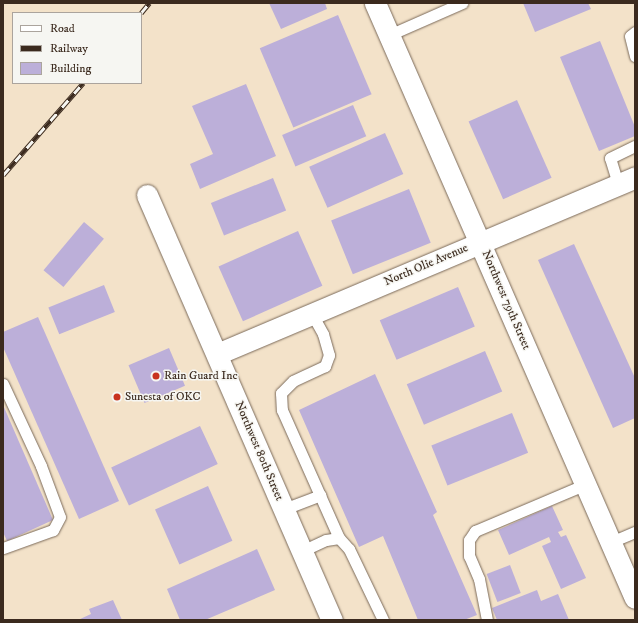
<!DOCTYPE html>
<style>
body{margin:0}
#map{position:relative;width:638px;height:623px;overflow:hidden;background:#f3e2c9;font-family:"IM FELL DW Pica",serif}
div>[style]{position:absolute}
.building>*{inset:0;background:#bcafd9;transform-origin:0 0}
.roads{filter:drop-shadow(0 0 1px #7b6a5a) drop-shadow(0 0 1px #7b6a5a)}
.lane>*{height:11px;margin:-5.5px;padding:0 5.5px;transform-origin:5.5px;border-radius:5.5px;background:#fff}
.street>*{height:21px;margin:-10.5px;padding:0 10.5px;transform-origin:10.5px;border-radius:10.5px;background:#fff}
.rail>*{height:4.5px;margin-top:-2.25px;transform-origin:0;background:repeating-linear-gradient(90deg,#f6f6f2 0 9px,#3b2a1e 0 18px);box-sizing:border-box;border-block:1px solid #3b2a1e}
.dots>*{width:11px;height:11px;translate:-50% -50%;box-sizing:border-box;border:2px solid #f6f6f2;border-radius:50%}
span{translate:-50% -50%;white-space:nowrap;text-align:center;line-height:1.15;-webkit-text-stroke:3px #f6f6f2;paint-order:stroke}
.street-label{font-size:12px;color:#3b2a1e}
.poi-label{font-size:12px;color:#3b2a1e}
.left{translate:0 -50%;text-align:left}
.frame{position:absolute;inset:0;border:4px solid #3b2a1e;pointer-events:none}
.legend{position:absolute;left:12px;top:12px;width:130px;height:72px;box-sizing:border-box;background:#f6f6f2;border:1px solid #aba49d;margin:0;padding:5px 7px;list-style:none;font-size:12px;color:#3b2a1e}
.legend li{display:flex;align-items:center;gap:8px;height:20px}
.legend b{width:20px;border:1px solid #aba49d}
</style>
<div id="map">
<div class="building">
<i style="clip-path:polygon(269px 3px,325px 3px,327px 9px,281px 29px)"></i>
<i style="clip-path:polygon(523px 3px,588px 3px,591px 9px,535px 32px)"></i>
<i style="left:338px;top:15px;width:86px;height:85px;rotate:67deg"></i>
<i style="clip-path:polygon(600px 41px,635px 127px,635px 136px,599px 151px,560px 57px)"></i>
<i style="clip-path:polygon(246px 84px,276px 156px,200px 189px,190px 164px,213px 154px,192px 106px)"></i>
<i style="left:517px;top:100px;width:85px;height:53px;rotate:66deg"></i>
<i style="left:353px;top:105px;width:34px;height:77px;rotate:67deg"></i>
<i style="left:385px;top:133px;width:45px;height:83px;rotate:66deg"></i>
<i style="left:273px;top:178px;width:35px;height:67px;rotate:68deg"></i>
<i style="left:409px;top:189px;width:58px;height:84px;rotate:68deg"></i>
<i style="left:84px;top:222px;width:26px;height:63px;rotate:40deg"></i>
<i style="left:298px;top:231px;width:60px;height:87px;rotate:66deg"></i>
<i style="clip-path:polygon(574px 244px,635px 378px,635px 418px,613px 428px,538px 260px)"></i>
<i style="left:104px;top:285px;width:29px;height:60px;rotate:68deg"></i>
<i style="left:458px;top:287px;width:43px;height:85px;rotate:67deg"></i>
<i style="clip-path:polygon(38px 317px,119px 501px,79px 519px,3px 347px,3px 332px)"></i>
<i style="left:169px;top:348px;width:41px;height:44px;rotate:67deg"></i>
<i style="left:485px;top:351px;width:44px;height:85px;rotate:67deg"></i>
<i style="clip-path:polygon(375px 374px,437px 512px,433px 515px,477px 615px,464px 620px,418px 620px,383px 536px,359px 547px,299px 410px)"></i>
<i style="clip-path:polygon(3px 405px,53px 520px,7px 541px,3px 532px)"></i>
<i style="left:512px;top:413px;width:43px;height:87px;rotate:68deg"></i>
<i style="left:200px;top:426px;width:42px;height:98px;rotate:65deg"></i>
<i style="left:208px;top:486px;width:60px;height:58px;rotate:66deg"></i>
<i style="clip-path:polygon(552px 506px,563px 530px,558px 532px,561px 537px,566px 535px,586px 578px,561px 589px,542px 546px,551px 542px,549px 537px,509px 555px,498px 530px)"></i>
<i style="clip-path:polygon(257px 549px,275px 590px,205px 620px,180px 620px,167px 589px)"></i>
<i style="left:510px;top:565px;width:30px;height:25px;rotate:69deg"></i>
<i style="clip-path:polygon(537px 590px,541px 601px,558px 594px,569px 620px,497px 620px,492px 608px)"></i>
<i style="clip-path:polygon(113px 600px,122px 620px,78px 620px,91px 614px,89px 609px)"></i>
</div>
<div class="roads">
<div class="lane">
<i style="left:635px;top:32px;width:6px;rotate:141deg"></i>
<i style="left:630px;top:36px;width:21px;rotate:76deg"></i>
<i style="left:389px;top:35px;width:80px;rotate:-23.7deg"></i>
<i style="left:618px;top:184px;width:27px;rotate:-107deg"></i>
<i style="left:610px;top:158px;width:28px;rotate:-26deg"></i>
<i style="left:312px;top:314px;width:23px;rotate:61deg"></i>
<i style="left:323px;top:334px;width:22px;rotate:74deg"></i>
<i style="left:329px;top:355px;width:12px;rotate:110deg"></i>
<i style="left:325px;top:366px;width:35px;rotate:155deg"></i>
<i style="left:293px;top:381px;width:17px;rotate:135deg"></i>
<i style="left:281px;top:393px;width:17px;rotate:87deg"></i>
<i style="left:282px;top:410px;width:140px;rotate:66deg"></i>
<i style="left:3px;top:384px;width:90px;rotate:65.1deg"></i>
<i style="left:41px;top:466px;width:54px;rotate:69.6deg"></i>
<i style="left:60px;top:517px;width:15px;rotate:118deg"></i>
<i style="left:53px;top:530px;width:53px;rotate:160.2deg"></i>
<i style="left:284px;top:509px;width:39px;rotate:-21deg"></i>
<i style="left:611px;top:542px;width:26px;rotate:-23deg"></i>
<i style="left:302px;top:551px;width:26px;rotate:-25deg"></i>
<i style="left:326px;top:540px;width:13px;rotate:-9deg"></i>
<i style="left:339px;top:538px;width:15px;rotate:48deg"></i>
<i style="left:349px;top:549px;width:79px;rotate:64.4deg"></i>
<i style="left:487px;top:620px;width:42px;rotate:-101deg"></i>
<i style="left:479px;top:579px;width:25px;rotate:-113deg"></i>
<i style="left:469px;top:556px;width:16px;rotate:-90deg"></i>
<i style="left:469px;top:540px;width:11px;rotate:-56deg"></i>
<i style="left:475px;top:531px;width:121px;rotate:-22.9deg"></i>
</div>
<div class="street">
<i style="left:375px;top:3px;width:649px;rotate:66.4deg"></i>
<i style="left:147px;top:195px;width:464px;rotate:66.5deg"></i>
<i style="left:217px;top:354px;width:454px;rotate:-22.9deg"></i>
</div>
</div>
<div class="rail">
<i style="left:141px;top:13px;width:13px;rotate:-51deg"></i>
<i style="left:3px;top:175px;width:122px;rotate:-49deg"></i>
</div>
<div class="dots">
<i style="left:156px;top:376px;background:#c8321e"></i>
<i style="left:117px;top:397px;background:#c8321e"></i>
</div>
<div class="street-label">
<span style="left:426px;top:265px;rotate:-23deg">North Olie Avenue</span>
<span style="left:506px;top:300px;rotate:67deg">Northwest 79th Street</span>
<span style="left:259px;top:451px;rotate:67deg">Northwest 80th Street</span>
</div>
<div class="poi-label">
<span class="left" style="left:164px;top:376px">Rain Guard Inc</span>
<span class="left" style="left:125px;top:397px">Sunesta of OKC</span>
</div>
<div class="frame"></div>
<ul class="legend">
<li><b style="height:5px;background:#fff"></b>Road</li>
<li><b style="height:5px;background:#3b2a1e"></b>Railway</li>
<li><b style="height:11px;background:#bcafd9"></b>Building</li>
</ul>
</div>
